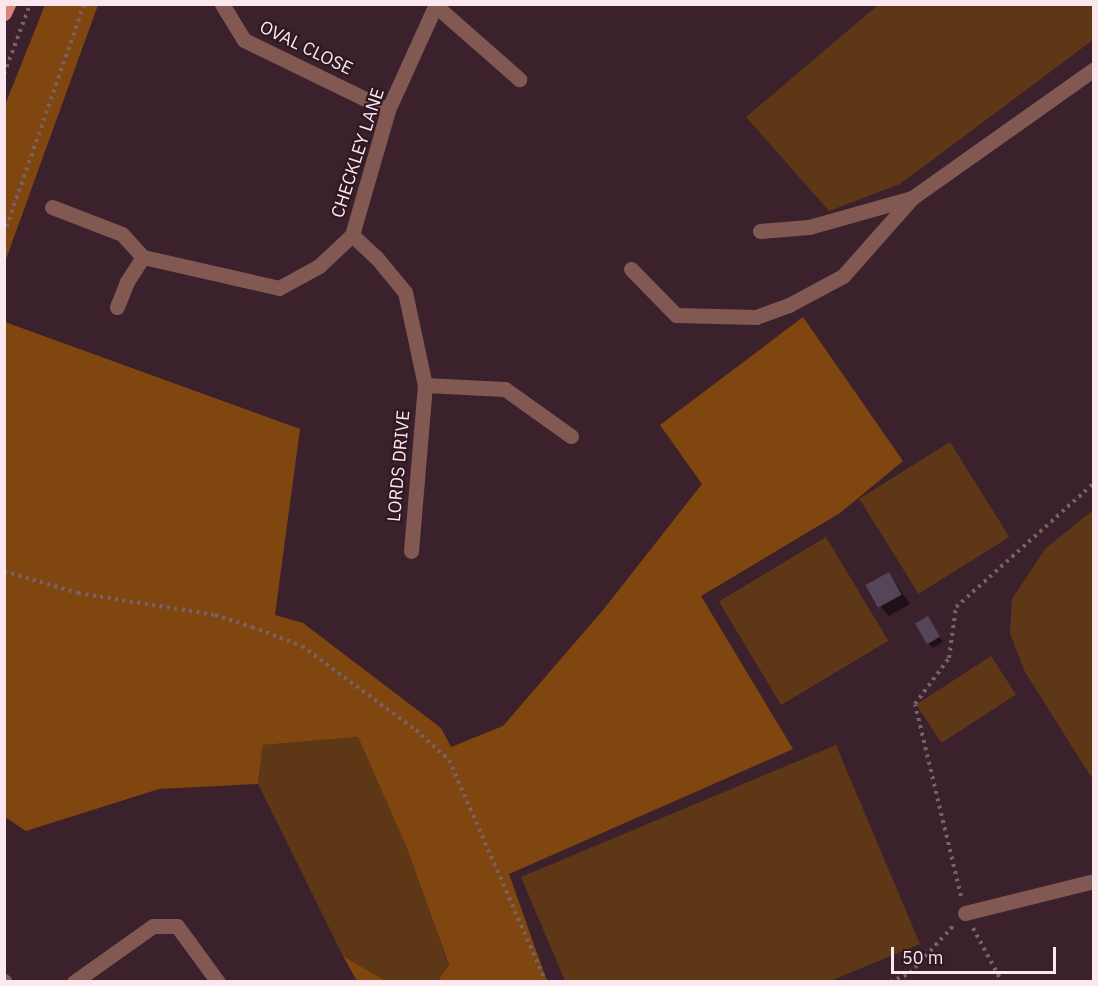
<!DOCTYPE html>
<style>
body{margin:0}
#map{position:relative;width:1098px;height:986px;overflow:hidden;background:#3b212c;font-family:"IBM Plex Sans",sans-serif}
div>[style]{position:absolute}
.green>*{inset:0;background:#5e3717;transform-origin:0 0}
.forest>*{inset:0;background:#80460f}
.shadow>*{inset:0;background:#0007}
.building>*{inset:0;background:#564458;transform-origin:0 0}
.path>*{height:4px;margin-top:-2px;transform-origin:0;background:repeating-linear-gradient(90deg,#79616b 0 3px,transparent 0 7.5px)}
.minor>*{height:15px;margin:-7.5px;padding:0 7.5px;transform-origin:7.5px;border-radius:7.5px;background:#825853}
.major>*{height:15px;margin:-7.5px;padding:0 7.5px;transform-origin:7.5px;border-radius:7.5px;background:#d9837b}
span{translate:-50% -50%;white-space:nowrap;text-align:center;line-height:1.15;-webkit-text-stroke:4.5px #301822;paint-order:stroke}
.street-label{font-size:18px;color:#fae8ee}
.frame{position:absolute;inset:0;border:6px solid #fae8ee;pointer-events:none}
.scale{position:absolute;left:891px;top:947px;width:165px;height:27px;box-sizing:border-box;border:3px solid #fae8ee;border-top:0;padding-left:8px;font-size:18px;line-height:21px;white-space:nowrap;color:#fae8ee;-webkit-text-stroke:4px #301822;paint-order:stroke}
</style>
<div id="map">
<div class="green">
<i style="clip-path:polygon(878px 5px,1093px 5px,1093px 40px,900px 184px,829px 211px,746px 117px)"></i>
<i style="left:950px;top:442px;width:112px;height:107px;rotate:58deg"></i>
<i style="clip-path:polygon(1093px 510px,1093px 780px,1025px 672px,1010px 633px,1012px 599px,1045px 549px)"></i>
<i style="left:826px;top:537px;width:121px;height:125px;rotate:59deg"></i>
<i style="left:991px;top:656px;width:46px;height:89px;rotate:57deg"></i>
<i style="clip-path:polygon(358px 737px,406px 846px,449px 966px,438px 981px,386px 981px,343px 956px,258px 784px,263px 745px)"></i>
<i style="clip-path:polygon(836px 745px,920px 944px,830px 981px,565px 981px,521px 877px)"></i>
</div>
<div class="forest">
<i style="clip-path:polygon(45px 5px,98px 5px,5px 262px,5px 105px)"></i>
<i style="clip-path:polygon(803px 317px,903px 461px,840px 513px,701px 596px,793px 749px,509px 874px,547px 981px,438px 981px,449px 965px,406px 846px,358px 737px,263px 745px,258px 784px,159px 789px,26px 831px,5px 817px,5px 322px,300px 429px,275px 615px,303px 623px,441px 728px,451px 747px,503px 726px,603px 610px,702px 484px,660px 425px)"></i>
<i style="clip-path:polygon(343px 956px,386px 981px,357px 981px)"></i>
</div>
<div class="shadow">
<i style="clip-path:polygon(889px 574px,910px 604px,889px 616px,881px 607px)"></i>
<i style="clip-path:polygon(927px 618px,943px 642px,933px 648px,929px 644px)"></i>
</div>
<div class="building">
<i style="left:889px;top:572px;width:26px;height:27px;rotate:61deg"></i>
<i style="left:928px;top:616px;width:24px;height:15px;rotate:60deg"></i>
</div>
<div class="path">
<i style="left:4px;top:74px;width:75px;rotate:-69.6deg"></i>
<i style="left:4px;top:234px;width:244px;rotate:-70.8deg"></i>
<i style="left:4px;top:571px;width:77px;rotate:16.6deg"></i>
<i style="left:78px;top:593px;width:139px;rotate:9.1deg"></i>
<i style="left:215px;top:615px;width:39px;rotate:18deg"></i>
<i style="left:252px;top:627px;width:53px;rotate:20.8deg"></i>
<i style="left:302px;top:646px;width:142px;rotate:36.4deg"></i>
<i style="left:416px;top:730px;width:45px;rotate:42.3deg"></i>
<i style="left:449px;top:760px;width:242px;rotate:66.4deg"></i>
<i style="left:961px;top:896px;width:197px;rotate:-103.5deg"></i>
<i style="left:915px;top:704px;width:57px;rotate:-53.5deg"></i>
<i style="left:949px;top:658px;width:51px;rotate:-82.2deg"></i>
<i style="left:956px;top:607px;width:186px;rotate:-41.9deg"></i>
<i style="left:973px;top:928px;width:61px;rotate:61.8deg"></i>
<i style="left:890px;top:982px;width:22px;rotate:-24deg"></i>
<i style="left:910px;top:973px;width:65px;rotate:-47.5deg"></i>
</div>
<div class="minor">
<i style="left:222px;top:4px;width:42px;rotate:58.6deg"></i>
<i style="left:244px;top:40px;width:160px;rotate:25.9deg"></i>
<i style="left:436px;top:6px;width:111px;rotate:41.3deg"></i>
<i style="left:52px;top:207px;width:75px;rotate:21.1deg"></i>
<i style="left:122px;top:234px;width:31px;rotate:48deg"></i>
<i style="left:143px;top:257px;width:30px;rotate:123deg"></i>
<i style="left:127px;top:282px;width:27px;rotate:112deg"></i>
<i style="left:760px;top:231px;width:49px;rotate:-4.7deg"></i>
<i style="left:809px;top:227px;width:107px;rotate:-15.7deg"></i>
<i style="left:352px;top:235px;width:33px;rotate:43deg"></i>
<i style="left:376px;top:257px;width:45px;rotate:50.4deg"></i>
<i style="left:405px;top:292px;width:95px;rotate:77.9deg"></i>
<i style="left:143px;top:257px;width:139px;rotate:12.8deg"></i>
<i style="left:279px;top:288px;width:46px;rotate:-28.8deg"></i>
<i style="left:319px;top:266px;width:45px;rotate:-43.2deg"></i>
<i style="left:352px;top:235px;width:130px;rotate:-73.9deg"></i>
<i style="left:388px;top:110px;width:116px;rotate:-65.6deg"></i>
<i style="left:631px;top:269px;width:64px;rotate:45.6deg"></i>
<i style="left:676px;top:315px;width:80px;rotate:1.4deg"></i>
<i style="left:756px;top:317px;width:35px;rotate:-20deg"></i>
<i style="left:789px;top:305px;width:61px;rotate:-28.2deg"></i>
<i style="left:843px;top:276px;width:104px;rotate:-48.5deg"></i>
<i style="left:912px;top:198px;width:223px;rotate:-35.3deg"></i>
<i style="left:411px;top:551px;width:167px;rotate:-85.2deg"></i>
<i style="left:425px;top:385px;width:80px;rotate:2.9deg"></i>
<i style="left:505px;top:389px;width:81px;rotate:35.5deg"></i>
<i style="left:965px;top:913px;width:133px;rotate:-13.9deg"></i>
<i style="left:4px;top:981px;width:1px;rotate:45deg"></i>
<i style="left:74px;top:982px;width:97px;rotate:-35.3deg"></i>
<i style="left:153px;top:926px;width:24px"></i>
<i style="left:177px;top:926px;width:69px;rotate:53.8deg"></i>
</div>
<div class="major">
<i style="left:4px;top:13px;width:10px;rotate:-66deg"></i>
</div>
<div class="street-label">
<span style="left:306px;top:48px;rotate:26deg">OVAL CLOSE</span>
<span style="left:358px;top:153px;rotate:-72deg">CHECKLEY LANE</span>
<span style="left:399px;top:466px;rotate:-85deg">LORDS DRIVE</span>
</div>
<div class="frame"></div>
<div class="scale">50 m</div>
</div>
